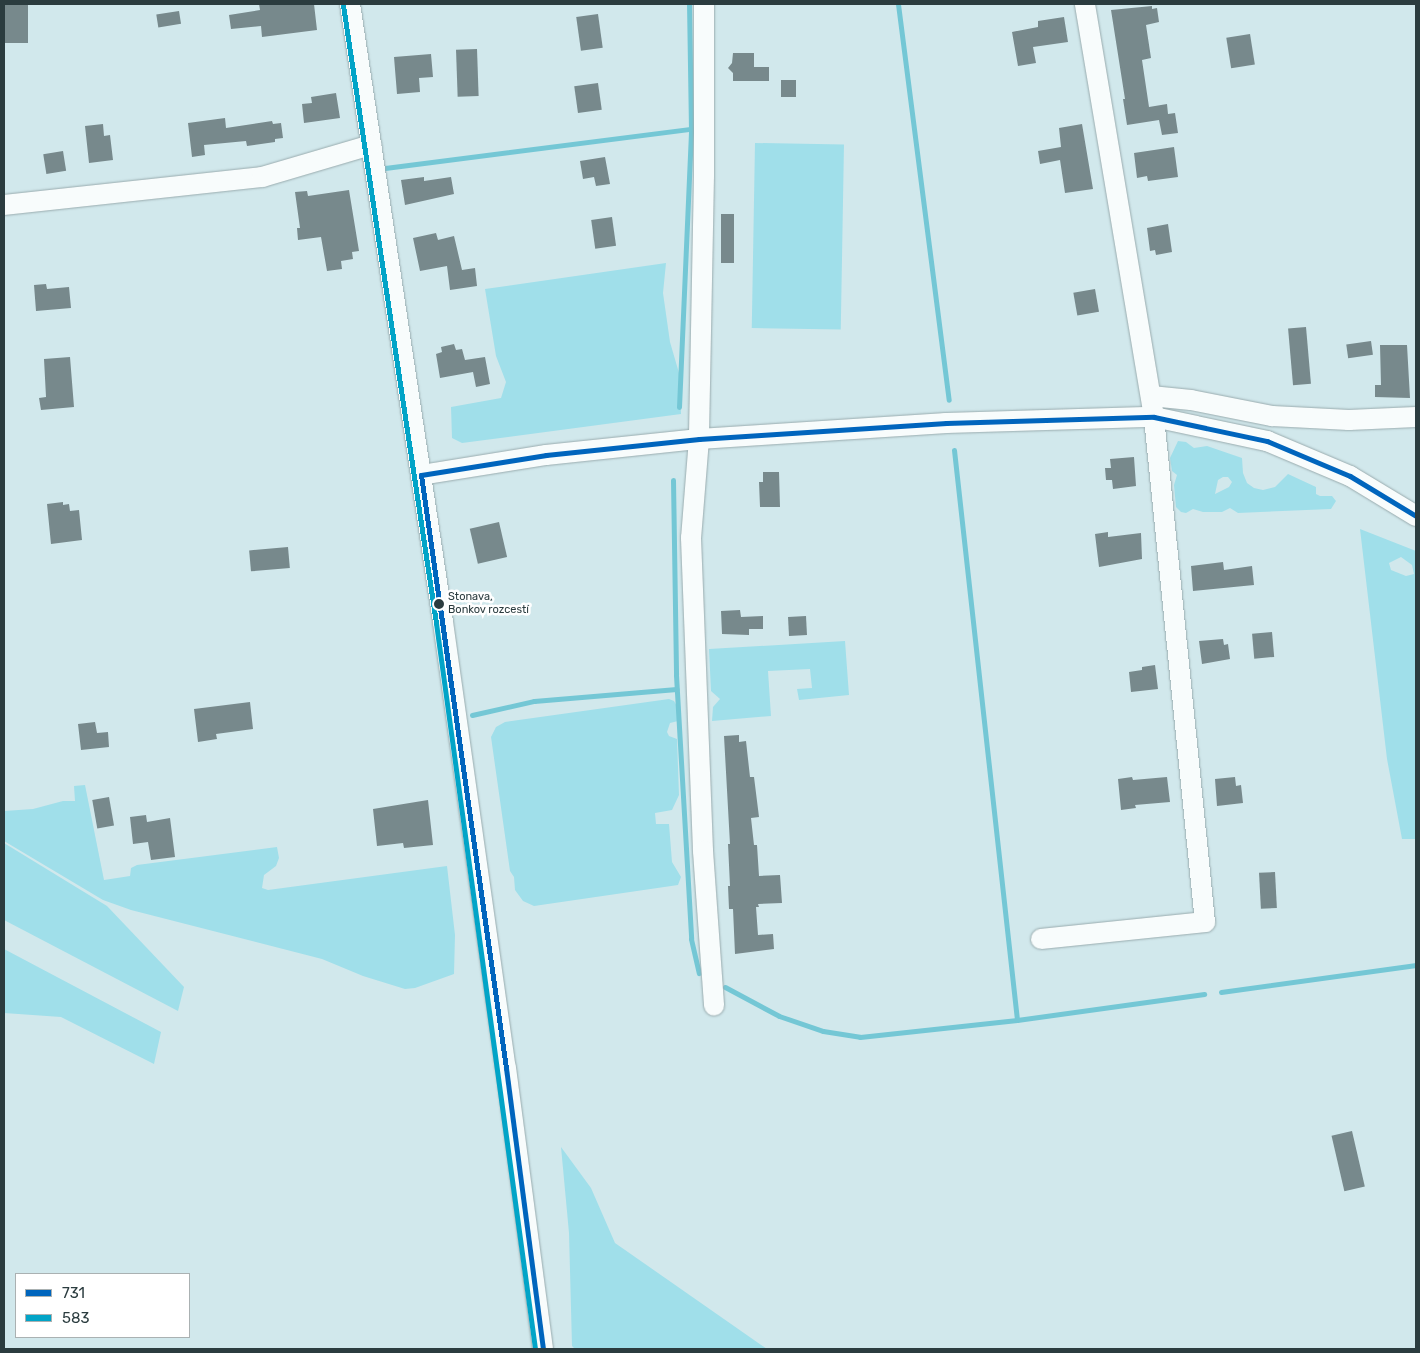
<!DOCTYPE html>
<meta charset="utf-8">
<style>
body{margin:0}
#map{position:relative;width:1420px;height:1353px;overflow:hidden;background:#d1e8ec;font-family:Rubik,sans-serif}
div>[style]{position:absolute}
.green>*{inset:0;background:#a0dfea;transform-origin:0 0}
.stream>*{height:5px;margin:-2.5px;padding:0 2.5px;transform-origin:2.5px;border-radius:2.5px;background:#74c7d5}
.building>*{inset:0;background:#77898c;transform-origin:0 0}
.roads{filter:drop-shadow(0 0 1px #99abae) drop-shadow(0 0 1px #99abae)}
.minor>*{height:20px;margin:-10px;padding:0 10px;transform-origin:10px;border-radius:10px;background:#f8fcfc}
.bus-1>*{height:5px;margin:-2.5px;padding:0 2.5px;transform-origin:2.5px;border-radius:2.5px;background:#0065bd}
.bus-2>*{height:5px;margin:-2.5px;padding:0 2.5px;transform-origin:2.5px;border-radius:2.5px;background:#02a4c7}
.dots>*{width:14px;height:14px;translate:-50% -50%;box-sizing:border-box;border:2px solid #fff;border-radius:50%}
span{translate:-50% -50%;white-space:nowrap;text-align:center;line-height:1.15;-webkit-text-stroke:5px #fff;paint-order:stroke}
.bus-label{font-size:11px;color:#2b3c3f}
.left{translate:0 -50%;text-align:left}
.frame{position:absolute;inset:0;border:5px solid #2b3c3f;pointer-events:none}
.legend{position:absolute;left:15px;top:1273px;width:175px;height:65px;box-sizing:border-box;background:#fff;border:1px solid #aab1b2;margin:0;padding:6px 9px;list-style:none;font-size:15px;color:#2b3c3f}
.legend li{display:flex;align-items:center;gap:10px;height:25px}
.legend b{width:25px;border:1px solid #aab1b2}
</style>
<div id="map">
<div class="green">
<i style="left:755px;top:143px;width:89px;height:185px;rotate:1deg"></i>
<i style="clip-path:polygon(666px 263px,663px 293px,670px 342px,679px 373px,681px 414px,462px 443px,452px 438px,451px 407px,501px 398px,506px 382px,496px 356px,485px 289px)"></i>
<i style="clip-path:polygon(evenodd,1178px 441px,1186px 442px,1194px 448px,1207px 446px,1242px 458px,1243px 473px,1247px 483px,1254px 488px,1263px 490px,1275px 487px,1288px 474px,1316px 487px,1316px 494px,1320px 496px,1332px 496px,1336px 501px,1331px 509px,1238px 513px,1230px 508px,1222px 512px,1203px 512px,1193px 509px,1186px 513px,1181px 512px,1176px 507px,1174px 485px,1177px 475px,1172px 471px,1170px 458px,1178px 441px,1223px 477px,1228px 477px,1232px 482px,1229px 487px,1215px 494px,1218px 480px,1223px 477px)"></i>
<i style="clip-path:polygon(evenodd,1360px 529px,1416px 551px,1416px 839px,1402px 839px,1387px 759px,1360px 529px,1401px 557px,1412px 565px,1414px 574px,1406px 576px,1391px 570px,1389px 563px,1401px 557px)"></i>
<i style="clip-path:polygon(845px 641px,849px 695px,799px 700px,797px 689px,812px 688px,810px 669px,768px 671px,771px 716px,712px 721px,713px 707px,720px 699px,711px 691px,709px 649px)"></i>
<i style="clip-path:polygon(669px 699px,674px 701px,678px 708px,678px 721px,670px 723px,667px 732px,669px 736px,677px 739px,679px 795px,672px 810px,655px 813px,656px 824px,669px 824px,672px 862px,681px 877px,678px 885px,534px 906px,523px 901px,515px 890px,514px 877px,510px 871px,491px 737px,496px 727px,505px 722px)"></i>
<i style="clip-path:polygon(85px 785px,104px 880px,130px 876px,131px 868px,137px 865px,277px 847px,279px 858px,276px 866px,264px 875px,262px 888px,268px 890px,447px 866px,455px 935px,454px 974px,415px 988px,405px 989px,363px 976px,322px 959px,131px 910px,103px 900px,4px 841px,4px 811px,33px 809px,63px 801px,75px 801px,74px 786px)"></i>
<i style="clip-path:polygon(4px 843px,107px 906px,184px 987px,178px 1011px,4px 920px)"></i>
<i style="clip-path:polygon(4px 949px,161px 1032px,154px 1064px,61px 1017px,4px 1013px)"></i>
<i style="clip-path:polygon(561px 1147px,591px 1188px,615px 1243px,767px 1349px,575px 1349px,572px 1346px,569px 1233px)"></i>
</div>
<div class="stream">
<i style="left:898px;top:4px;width:399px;rotate:82.7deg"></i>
<i style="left:385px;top:168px;width:308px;rotate:-7.3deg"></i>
<i style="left:679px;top:407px;width:278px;rotate:-87.5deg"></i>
<i style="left:691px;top:129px;width:125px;rotate:-90.9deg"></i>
<i style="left:954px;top:450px;width:573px;rotate:83.69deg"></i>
<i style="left:673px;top:480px;width:195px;rotate:89.1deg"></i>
<i style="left:676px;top:675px;width:264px;rotate:86.7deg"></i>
<i style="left:691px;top:939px;width:35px;rotate:77deg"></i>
<i style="left:472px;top:715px;width:64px;rotate:-12.7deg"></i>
<i style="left:534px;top:701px;width:143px;rotate:-4.8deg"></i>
<i style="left:725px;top:987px;width:61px;rotate:28.2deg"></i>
<i style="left:779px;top:1016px;width:46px;rotate:18.8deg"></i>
<i style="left:823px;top:1031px;width:37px;rotate:9deg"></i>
<i style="left:860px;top:1037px;width:158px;rotate:-6.2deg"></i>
<i style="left:1017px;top:1020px;width:189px;rotate:-7.9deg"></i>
<i style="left:1221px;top:992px;width:197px;rotate:-7.9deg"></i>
</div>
<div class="building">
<i style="left:4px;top:4px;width:24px;height:39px"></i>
<i style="clip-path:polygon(259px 4px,314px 4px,317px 30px,262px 37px,261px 26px,231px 29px,229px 15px,260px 10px)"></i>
<i style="clip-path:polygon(1152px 6px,1152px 9px,1157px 8px,1159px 22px,1146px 25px,1151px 58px,1142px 60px,1149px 107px,1167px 104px,1168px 114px,1175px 113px,1178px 133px,1162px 135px,1159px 120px,1127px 125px,1123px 99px,1125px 99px,1111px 10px)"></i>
<i style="left:179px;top:11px;width:13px;height:23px;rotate:81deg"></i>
<i style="left:598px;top:14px;width:34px;height:22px;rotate:82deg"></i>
<i style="clip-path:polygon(1064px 17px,1068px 42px,1033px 47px,1036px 63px,1018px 66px,1012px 32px,1038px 27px,1038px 21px)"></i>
<i style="left:1250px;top:34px;width:31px;height:24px;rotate:81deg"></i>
<i style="left:477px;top:49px;width:47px;height:21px;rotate:88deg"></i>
<i style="clip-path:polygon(733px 53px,754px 53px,754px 67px,769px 67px,769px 81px,733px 81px,733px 73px,728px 68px,732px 63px)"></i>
<i style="clip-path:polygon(431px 54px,433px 77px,419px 78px,420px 92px,397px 94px,394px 57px)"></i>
<i style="left:781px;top:80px;width:15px;height:17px"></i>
<i style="left:598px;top:83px;width:27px;height:24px;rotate:82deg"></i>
<i style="clip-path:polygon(336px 93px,340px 118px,304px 123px,302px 104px,312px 103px,311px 97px)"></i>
<i style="clip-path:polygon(225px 118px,226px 128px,272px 121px,273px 124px,281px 123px,283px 138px,275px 139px,275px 142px,247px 146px,246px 141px,204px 145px,205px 155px,192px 157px,188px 123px)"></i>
<i style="clip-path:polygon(103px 124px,104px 136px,110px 135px,113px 160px,89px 163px,85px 126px)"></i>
<i style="clip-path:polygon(1082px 124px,1093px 189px,1065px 193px,1060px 160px,1040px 164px,1038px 151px,1061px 147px,1059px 128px)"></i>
<i style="clip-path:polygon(1174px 147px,1178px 177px,1148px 181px,1147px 176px,1137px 178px,1134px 153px)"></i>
<i style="left:63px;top:151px;width:20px;height:20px;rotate:81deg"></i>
<i style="clip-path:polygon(605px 157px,610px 184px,596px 186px,594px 177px,583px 179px,580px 161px)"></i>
<i style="clip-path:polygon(424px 177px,424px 181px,451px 177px,454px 194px,405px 205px,401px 180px)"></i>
<i style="clip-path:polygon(349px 190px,359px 251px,352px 252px,353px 259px,341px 261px,342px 269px,327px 271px,321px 237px,298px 240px,297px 228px,300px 228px,295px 192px,307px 191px,308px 196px)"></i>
<i style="left:721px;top:214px;width:13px;height:49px"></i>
<i style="left:612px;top:217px;width:29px;height:21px;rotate:82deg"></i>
<i style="clip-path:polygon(1168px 224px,1172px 252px,1156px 255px,1155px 250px,1150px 251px,1147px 228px)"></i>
<i style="clip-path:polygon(436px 233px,438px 240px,454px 236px,462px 270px,475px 268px,477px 286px,450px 290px,447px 266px,420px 271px,413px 238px)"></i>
<i style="clip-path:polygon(46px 284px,47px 289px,69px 287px,71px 308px,36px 311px,34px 285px)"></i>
<i style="left:1095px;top:289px;width:23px;height:22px;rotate:80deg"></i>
<i style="left:1306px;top:327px;width:57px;height:18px;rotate:85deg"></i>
<i style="left:1371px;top:341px;width:14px;height:25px;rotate:82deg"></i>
<i style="clip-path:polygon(454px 344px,456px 350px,462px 349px,465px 360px,485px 357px,490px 384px,476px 387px,473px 372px,440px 378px,436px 354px,442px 352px,441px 347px)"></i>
<i style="clip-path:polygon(1380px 345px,1407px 345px,1410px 398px,1375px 397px,1375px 385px,1381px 385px)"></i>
<i style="clip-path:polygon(70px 357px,74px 407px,41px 410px,39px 398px,46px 397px,44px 359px)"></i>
<i style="clip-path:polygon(1134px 457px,1136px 486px,1113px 489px,1112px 480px,1106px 480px,1105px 468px,1111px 468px,1110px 459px)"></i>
<i style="clip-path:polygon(763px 472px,779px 472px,780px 507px,760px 507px,759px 482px,763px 482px)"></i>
<i style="clip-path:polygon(63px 502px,63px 505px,69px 504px,70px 511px,79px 510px,82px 540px,51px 544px,47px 504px)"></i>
<i style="left:499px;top:522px;width:36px;height:30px;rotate:77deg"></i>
<i style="clip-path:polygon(1108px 532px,1108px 537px,1141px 533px,1142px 559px,1099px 567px,1095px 534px)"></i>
<i style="left:288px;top:547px;width:21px;height:39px;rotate:85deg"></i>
<i style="clip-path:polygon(1223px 562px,1224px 570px,1252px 566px,1254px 585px,1193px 591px,1191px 566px)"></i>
<i style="clip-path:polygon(740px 610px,741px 617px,763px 616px,763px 629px,749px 629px,749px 635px,722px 634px,721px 611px)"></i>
<i style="left:806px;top:616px;width:19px;height:18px;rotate:87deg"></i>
<i style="left:1272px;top:632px;width:25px;height:20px;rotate:85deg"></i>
<i style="clip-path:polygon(1223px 639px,1224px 645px,1228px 644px,1230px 659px,1202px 664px,1199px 641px)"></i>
<i style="clip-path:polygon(1155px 665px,1158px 689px,1131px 692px,1129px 672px,1142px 670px,1142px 667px)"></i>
<i style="clip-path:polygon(250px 702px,253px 729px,216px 734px,217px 739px,198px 742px,194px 709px)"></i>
<i style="clip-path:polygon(95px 722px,97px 733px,108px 732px,109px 747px,81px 750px,78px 724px)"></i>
<i style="clip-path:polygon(739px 735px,739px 742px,746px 741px,750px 777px,754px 777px,759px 817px,751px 818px,754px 845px,757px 845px,759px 876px,780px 875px,782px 903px,758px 904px,759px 907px,756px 907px,758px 935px,773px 934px,774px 949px,735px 954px,733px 909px,729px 909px,728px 886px,730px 886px,728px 844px,730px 844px,724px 736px)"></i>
<i style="clip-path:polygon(1132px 777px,1133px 780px,1167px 777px,1170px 802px,1135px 805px,1136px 808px,1121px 810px,1118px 779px)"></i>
<i style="clip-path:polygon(1235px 777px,1236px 786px,1241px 785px,1243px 803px,1217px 806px,1215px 779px)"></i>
<i style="left:109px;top:797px;width:29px;height:17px;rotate:80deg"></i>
<i style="clip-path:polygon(428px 800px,433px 845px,404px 848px,403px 843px,377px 846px,373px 809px)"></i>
<i style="clip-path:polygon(146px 815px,147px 822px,170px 818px,175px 857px,151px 860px,148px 842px,133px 844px,130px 817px)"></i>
<i style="left:1275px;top:872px;width:36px;height:16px;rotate:87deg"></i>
<i style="left:1352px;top:1131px;width:57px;height:21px;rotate:77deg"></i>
</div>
<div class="roads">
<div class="minor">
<i style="left:350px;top:4px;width:625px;rotate:81.44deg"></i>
<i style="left:443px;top:622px;width:450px;rotate:82deg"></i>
<i style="left:506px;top:1068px;width:283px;rotate:82.5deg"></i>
<i style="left:704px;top:4px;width:171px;rotate:90deg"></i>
<i style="left:704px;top:175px;width:264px;rotate:91.1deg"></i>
<i style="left:699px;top:439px;width:99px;rotate:94.6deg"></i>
<i style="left:691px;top:538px;width:313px;rotate:87.8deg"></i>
<i style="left:703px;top:851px;width:155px;rotate:85.9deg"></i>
<i style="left:4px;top:205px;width:260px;rotate:-6.2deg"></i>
<i style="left:262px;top:177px;width:114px;rotate:-16.4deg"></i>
<i style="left:1151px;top:396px;width:40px;rotate:5.7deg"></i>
<i style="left:1191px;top:400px;width:83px;rotate:11.2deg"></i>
<i style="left:1272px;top:416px;width:77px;rotate:3deg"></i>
<i style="left:1349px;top:420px;width:67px;rotate:-2.6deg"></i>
<i style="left:421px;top:475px;width:127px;rotate:-9.1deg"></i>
<i style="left:546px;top:455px;width:154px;rotate:-6deg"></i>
<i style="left:699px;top:439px;width:248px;rotate:-3.7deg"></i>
<i style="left:946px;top:423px;width:208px;rotate:-1.7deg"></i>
<i style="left:1154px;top:417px;width:116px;rotate:12deg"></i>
<i style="left:1267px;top:441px;width:90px;rotate:22.9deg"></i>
<i style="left:1350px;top:476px;width:77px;rotate:31.2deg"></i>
<i style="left:1041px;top:939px;width:165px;rotate:-5.9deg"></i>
<i style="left:1205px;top:922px;width:508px;rotate:-95.77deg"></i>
<i style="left:1154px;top:417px;width:419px;rotate:-99.5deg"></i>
</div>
</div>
<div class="bus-1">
<i style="left:421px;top:475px;width:127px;rotate:-9.1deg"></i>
<i style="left:546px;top:455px;width:154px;rotate:-6deg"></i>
<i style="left:699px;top:439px;width:248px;rotate:-3.7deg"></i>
<i style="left:946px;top:423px;width:208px;rotate:-1.7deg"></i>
<i style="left:1154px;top:417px;width:116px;rotate:12deg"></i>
<i style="left:1267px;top:441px;width:90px;rotate:22.9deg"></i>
<i style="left:1350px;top:476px;width:77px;rotate:31.2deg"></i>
<i style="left:421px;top:475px;width:599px;rotate:81.84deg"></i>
<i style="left:506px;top:1068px;width:283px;rotate:82.5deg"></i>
</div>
<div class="bus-2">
<i style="left:343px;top:5px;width:625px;rotate:81.44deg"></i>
<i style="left:436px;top:623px;width:733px;rotate:82.23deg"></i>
</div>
<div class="dots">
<i style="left:439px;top:604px;background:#2b3c3f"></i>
</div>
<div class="bus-label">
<span class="left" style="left:448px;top:604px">Stonava,<br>Bonkov rozcestí</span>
</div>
<div class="frame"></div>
<ul class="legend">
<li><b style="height:6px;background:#0065bd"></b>731</li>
<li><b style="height:6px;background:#02a4c7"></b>583</li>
</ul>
</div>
